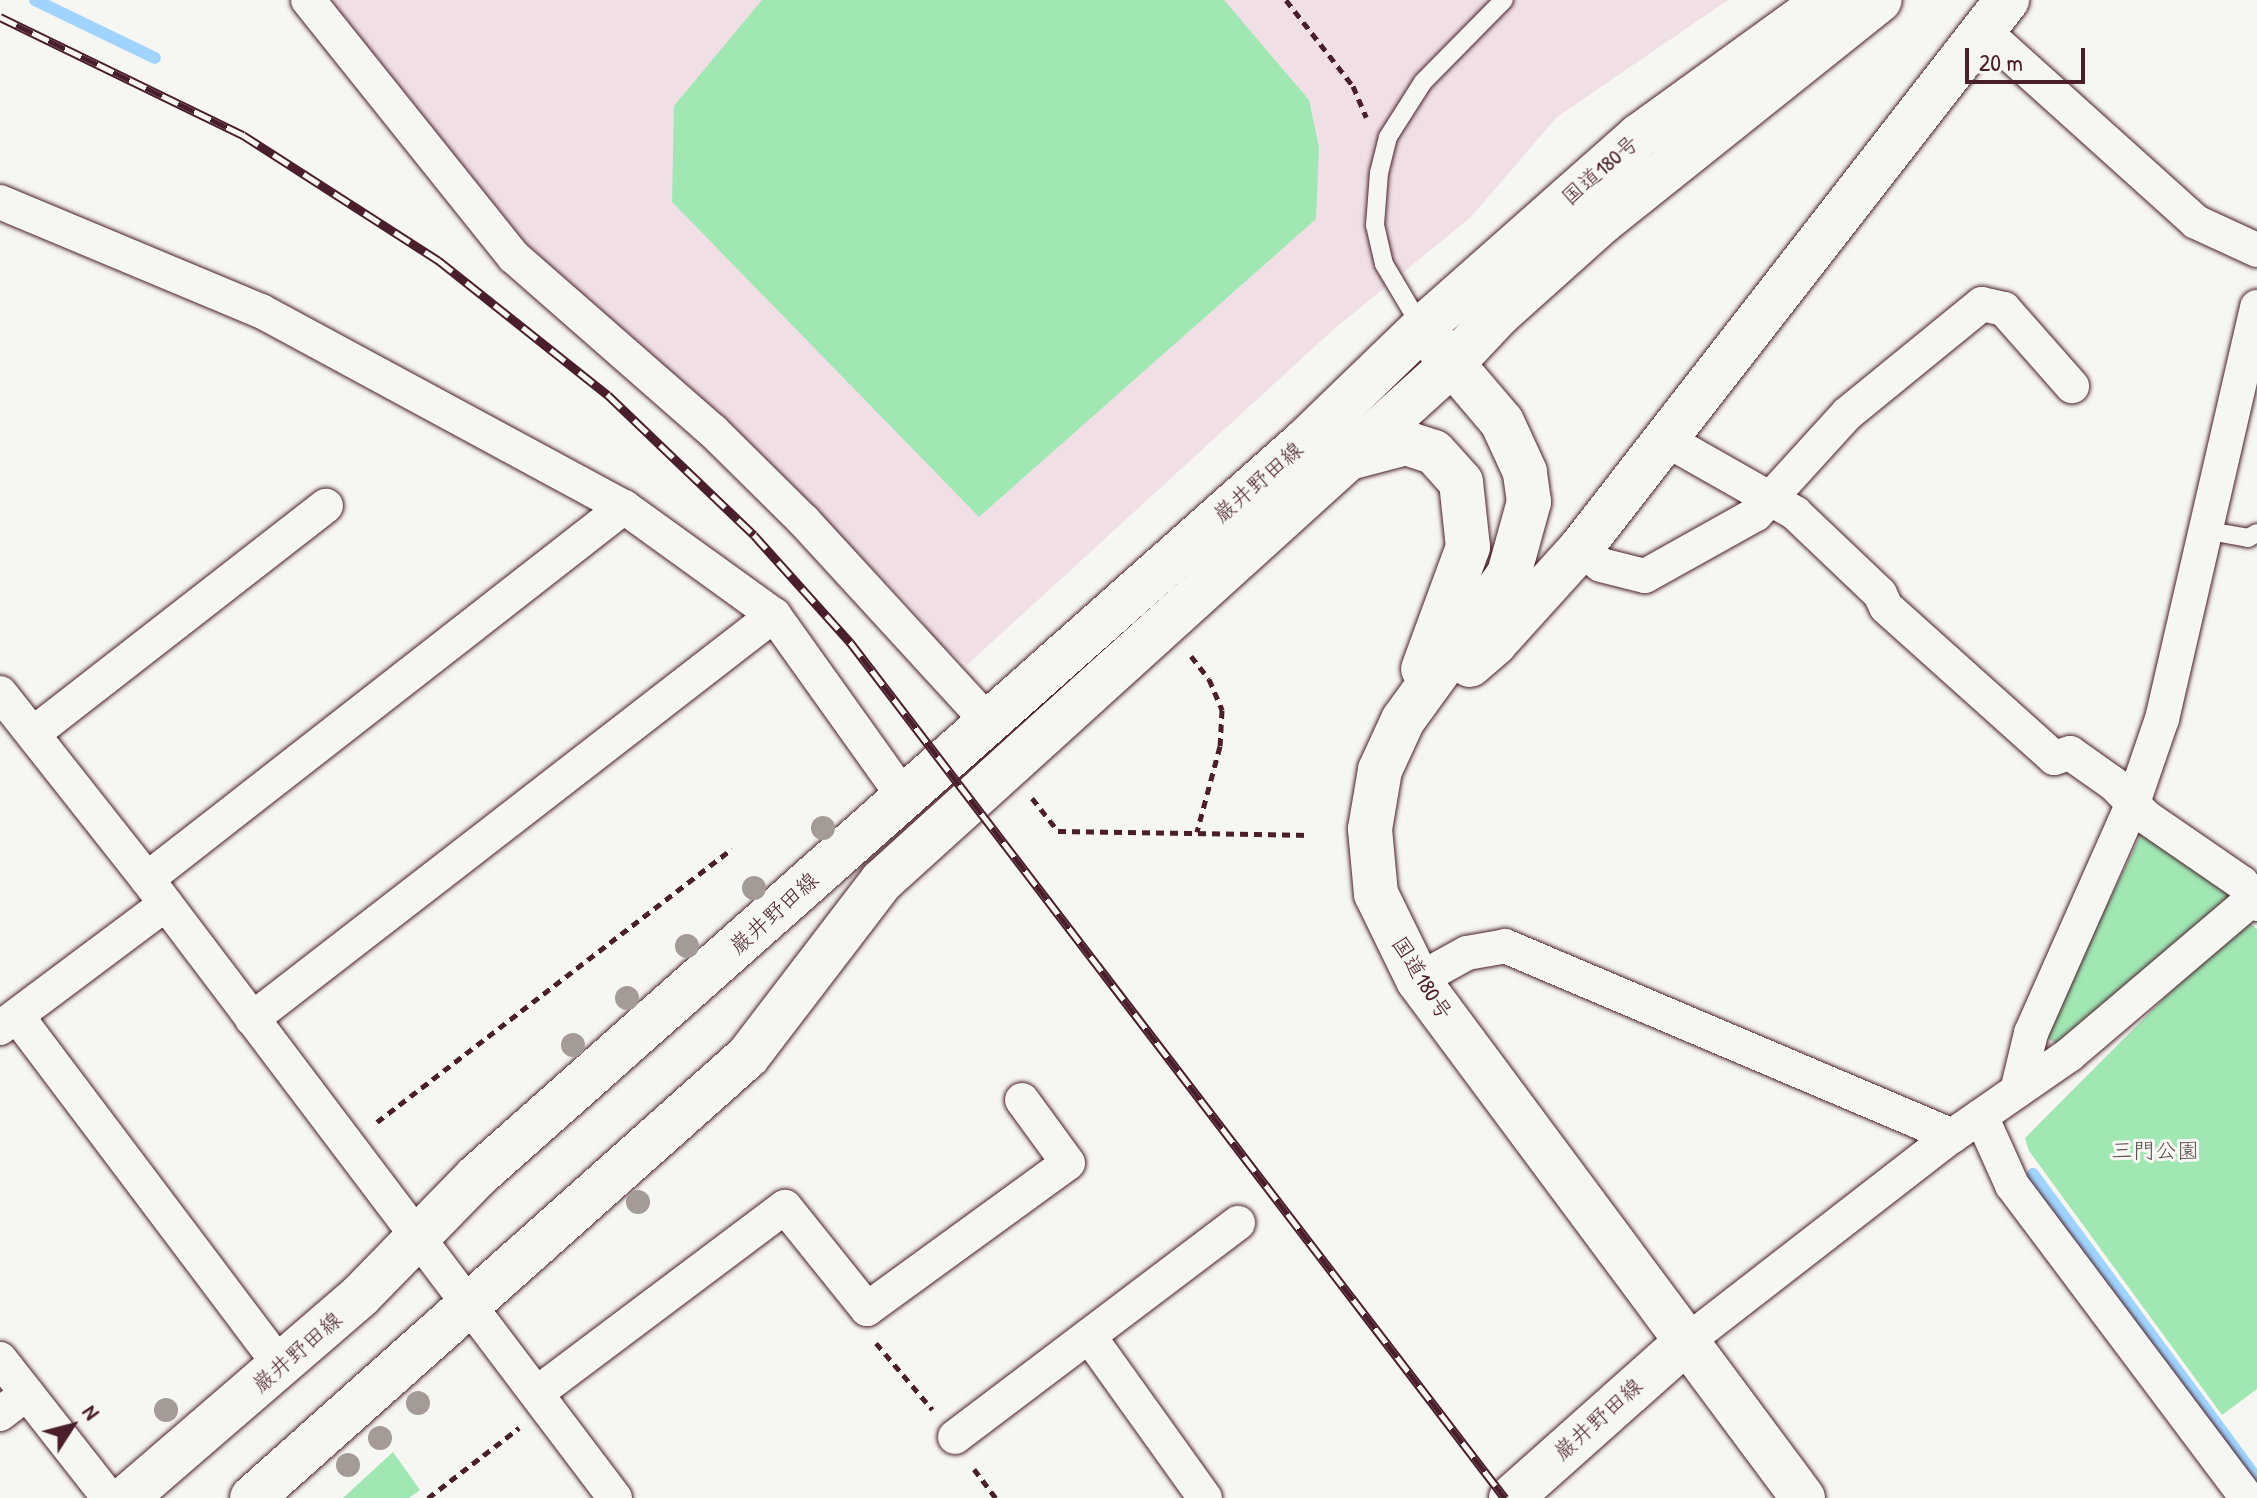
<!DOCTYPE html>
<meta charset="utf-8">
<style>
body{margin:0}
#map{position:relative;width:2257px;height:1498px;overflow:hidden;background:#f6f6f2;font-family:"Patrick Hand","Klee One",sans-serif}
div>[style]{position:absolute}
.built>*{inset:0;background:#f0e0e6}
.green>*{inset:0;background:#a1e7b4}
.stream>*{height:12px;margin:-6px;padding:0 6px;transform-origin:6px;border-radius:6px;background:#a0d4fe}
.path>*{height:5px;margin-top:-2.5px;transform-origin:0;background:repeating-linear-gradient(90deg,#4a1f2b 0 8px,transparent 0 14px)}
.roads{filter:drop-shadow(0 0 2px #4a1f2b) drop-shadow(0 0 2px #4a1f2b)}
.service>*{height:18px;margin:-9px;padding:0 9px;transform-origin:9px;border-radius:9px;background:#f6f6f2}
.minor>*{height:34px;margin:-17px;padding:0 17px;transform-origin:17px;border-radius:17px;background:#f6f6f2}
.secondary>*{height:44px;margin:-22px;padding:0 22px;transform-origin:22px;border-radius:22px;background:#f6f6f2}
.trunk>*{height:44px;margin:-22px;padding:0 22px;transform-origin:22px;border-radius:22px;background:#f6f6f2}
.rail>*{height:9px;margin-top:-4.5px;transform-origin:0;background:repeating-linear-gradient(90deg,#f6f6f2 0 18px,#4a1f2b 0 36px);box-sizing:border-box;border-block:2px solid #4a1f2b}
.trees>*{width:24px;height:24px;margin:-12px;border-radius:50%;background:#a49b97}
span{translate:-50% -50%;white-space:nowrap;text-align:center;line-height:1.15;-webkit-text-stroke:6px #f6f6f2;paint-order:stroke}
.street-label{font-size:22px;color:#4a1f2b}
.park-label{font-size:22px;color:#60514d}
.north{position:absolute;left:32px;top:1386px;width:80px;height:80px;-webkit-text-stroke:6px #f6f6f2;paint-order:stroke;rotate:54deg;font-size:22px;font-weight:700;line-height:32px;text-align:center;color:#4a1f2b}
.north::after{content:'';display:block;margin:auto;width:28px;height:36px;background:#4a1f2b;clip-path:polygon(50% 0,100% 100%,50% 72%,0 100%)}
.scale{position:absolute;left:1965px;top:48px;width:120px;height:36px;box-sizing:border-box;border:4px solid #4a1f2b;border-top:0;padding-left:10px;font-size:24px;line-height:28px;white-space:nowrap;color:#4a1f2b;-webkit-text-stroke:6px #f6f6f2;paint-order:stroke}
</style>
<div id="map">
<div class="built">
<i style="clip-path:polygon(323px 0,1728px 0,1557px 117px,1471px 217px,1334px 329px,967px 665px,937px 642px,911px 607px,756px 451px,495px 215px)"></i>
</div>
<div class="green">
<i style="clip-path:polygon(762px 0,1224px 0,1309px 100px,1319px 147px,1316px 219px,979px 517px,672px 202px,674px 106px)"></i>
<i style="clip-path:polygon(2145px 826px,2237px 891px,2056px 1043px,2044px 1036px)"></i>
<i style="clip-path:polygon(2250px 923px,2257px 929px,2257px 1389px,2222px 1415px,2029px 1151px,2025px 1138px,2206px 956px)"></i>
<i style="clip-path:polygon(393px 1452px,420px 1490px,409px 1498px,343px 1498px)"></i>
</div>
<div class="stream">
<i style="left:35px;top:0;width:133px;rotate:25.8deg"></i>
<i style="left:2033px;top:1174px;width:378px;rotate:53.7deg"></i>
</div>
<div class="path">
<i style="left:1286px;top:0;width:109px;rotate:52.1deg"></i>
<i style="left:1353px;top:86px;width:34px;rotate:67deg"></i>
<i style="left:1191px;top:656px;width:29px;rotate:52deg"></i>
<i style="left:1209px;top:679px;width:34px;rotate:67deg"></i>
<i style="left:1222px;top:710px;width:36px;rotate:93deg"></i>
<i style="left:1220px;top:746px;width:89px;rotate:105deg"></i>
<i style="left:1032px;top:798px;width:42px;rotate:51.8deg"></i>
<i style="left:1058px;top:831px;width:252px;rotate:0.9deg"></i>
<i style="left:377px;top:1122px;width:448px;rotate:-37.6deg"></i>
<i style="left:876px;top:1343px;width:87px;rotate:49.7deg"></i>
<i style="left:974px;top:1469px;width:36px;rotate:53deg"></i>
<i style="left:428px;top:1498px;width:115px;rotate:-37.6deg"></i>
</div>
<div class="roads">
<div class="service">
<i style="left:1422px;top:328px;width:74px;rotate:-120.7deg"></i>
<i style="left:1384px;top:264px;width:40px;rotate:-103deg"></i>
<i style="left:1375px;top:225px;width:52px;rotate:-85.6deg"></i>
<i style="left:1379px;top:173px;width:37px;rotate:-76deg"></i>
<i style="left:1388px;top:137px;width:65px;rotate:-57.5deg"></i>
<i style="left:1423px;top:82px;width:115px;rotate:-45.4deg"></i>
<i style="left:2209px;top:531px;width:40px;rotate:10deg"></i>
<i style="left:2248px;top:538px;width:10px;rotate:-29deg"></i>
</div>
<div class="minor">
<i style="left:308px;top:0;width:329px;rotate:51.3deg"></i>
<i style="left:514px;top:257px;width:264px;rotate:41.2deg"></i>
<i style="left:713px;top:431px;width:128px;rotate:44.7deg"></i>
<i style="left:804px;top:521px;width:271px;rotate:47.5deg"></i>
<i style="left:1984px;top:31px;width:285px;rotate:42deg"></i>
<i style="left:2196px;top:222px;width:67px;rotate:24.7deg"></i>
<i style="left:0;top:202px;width:283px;rotate:22.7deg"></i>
<i style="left:261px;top:311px;width:413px;rotate:28.4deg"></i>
<i style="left:624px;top:507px;width:185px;rotate:35.8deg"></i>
<i style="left:774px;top:615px;width:224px;rotate:54.5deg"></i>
<i style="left:1665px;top:439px;width:150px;rotate:29.6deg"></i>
<i style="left:1795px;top:513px;width:117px;rotate:43.6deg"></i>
<i style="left:1880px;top:594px;width:14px;rotate:65deg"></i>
<i style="left:1886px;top:607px;width:226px;rotate:41.9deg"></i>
<i style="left:2054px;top:758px;width:17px;rotate:-17deg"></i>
<i style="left:2070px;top:753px;width:54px;rotate:35.2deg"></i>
<i style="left:2114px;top:784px;width:46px;rotate:45.9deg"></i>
<i style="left:2146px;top:817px;width:116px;rotate:34.5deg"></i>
<i style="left:2242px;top:883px;width:26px;rotate:54deg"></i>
<i style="left:1580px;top:549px;width:26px;rotate:37deg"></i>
<i style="left:1601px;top:565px;width:45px;rotate:14deg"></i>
<i style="left:1645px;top:576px;width:127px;rotate:-29.2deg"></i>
<i style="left:1756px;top:514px;width:135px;rotate:-47.7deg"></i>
<i style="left:1847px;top:414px;width:174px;rotate:-39.2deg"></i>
<i style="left:1982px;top:304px;width:23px;rotate:13deg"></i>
<i style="left:2004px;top:309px;width:103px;rotate:48.6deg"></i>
<i style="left:0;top:693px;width:237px;rotate:51.7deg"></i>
<i style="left:147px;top:879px;width:776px;rotate:52.91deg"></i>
<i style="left:34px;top:733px;width:370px;rotate:-37.9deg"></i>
<i style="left:147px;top:879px;width:605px;rotate:-37.95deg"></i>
<i style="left:1418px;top:980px;width:56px;rotate:-28.9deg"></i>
<i style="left:1467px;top:953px;width:39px;rotate:-10deg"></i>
<i style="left:1505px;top:946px;width:486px;rotate:23deg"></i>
<i style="left:17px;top:1016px;width:438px;rotate:53deg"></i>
<i style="left:252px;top:1019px;width:660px;rotate:-37.74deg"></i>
<i style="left:0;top:1028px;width:207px;rotate:-36.8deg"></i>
<i style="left:2017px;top:1091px;width:60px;rotate:-76.4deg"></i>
<i style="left:2031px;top:1033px;width:252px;rotate:-66.1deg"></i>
<i style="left:2133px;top:803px;width:89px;rotate:-71deg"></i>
<i style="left:2162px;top:719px;width:423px;rotate:-77deg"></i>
<i style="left:1981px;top:1116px;width:76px;rotate:65.8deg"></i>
<i style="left:2012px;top:1185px;width:391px;rotate:53.1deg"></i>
<i style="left:1089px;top:1336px;width:199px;rotate:54.4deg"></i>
<i style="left:1686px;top:1342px;width:336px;rotate:-37.8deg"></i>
<i style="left:1952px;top:1136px;width:142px;rotate:-34.7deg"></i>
<i style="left:2069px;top:1055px;width:247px;rotate:-40.4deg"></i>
<i style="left:0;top:1359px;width:177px;rotate:51.9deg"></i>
<i style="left:537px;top:1393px;width:310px;rotate:-36.9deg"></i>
<i style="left:785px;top:1207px;width:131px;rotate:51.2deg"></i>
<i style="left:867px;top:1309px;width:248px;rotate:-36deg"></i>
<i style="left:1068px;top:1163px;width:78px;rotate:-126.1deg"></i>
<i style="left:0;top:1414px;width:34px;rotate:-37deg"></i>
<i style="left:955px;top:1437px;width:355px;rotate:-37.1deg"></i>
</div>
<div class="secondary">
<i style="left:126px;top:1498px;width:309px;rotate:-40.8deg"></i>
<i style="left:360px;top:1296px;width:166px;rotate:-45.7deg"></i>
<i style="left:476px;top:1177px;width:1110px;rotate:-41.6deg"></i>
<i style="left:1306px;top:440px;width:161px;rotate:-44deg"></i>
<i style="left:252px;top:1498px;width:664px;rotate:-41.71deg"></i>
<i style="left:748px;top:1056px;width:220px;rotate:-52.6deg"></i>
<i style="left:882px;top:881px;width:771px;rotate:-42.21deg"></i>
<i style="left:1511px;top:1498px;width:234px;rotate:-41.7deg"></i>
</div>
<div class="trunk">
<i style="left:1453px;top:363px;width:67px;rotate:-46.8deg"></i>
<i style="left:1499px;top:314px;width:140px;rotate:-41.8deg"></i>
<i style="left:1603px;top:221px;width:354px;rotate:-38.6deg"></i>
<i style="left:1353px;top:457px;width:55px;rotate:-14.8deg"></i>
<i style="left:1406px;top:443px;width:29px;rotate:18deg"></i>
<i style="left:1434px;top:452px;width:40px;rotate:48deg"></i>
<i style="left:1461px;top:482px;width:65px;rotate:83.9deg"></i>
<i style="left:1468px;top:547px;width:130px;rotate:110.2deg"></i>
<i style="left:1470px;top:665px;width:33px;rotate:-41deg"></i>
<i style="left:1495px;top:643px;width:127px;rotate:-47.9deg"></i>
<i style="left:1580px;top:549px;width:696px;rotate:-52.13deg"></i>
<i style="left:1803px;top:1498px;width:645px;rotate:-126.62deg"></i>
<i style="left:1418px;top:980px;width:96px;rotate:-116deg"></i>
<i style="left:1376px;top:894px;width:65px;rotate:-95.3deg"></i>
<i style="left:1370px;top:829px;width:60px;rotate:-80.4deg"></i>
<i style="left:1380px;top:770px;width:55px;rotate:-65.3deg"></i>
<i style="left:1403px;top:720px;width:180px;rotate:-54deg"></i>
<i style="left:1509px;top:574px;width:75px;rotate:-74.5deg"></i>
<i style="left:1529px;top:502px;width:30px;rotate:-98deg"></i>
<i style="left:1525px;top:472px;width:55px;rotate:-114.7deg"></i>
<i style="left:1502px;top:422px;width:123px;rotate:-130.4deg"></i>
<i style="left:1422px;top:328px;width:290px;rotate:-41.5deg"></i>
<i style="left:1639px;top:136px;width:232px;rotate:-35.9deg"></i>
</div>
</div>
<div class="rail">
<i style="left:0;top:17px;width:270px;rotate:25.9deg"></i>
<i style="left:243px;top:135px;width:232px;rotate:32.7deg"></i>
<i style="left:438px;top:260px;width:217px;rotate:38.5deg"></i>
<i style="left:608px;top:395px;width:202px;rotate:43.8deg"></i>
<i style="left:754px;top:535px;width:144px;rotate:48.1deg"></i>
<i style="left:850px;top:642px;width:1078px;rotate:52.58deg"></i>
</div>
<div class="trees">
<i style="left:823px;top:828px"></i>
<i style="left:754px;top:888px"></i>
<i style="left:687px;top:946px"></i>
<i style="left:627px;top:998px"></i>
<i style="left:573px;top:1045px"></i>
<i style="left:638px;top:1202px"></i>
<i style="left:418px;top:1403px"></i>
<i style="left:166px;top:1410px"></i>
<i style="left:380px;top:1438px"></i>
<i style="left:348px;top:1465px"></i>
</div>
<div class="street-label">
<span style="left:1600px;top:170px;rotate:-41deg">国道180号</span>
<span style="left:1258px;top:482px;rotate:-41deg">巌井野田線</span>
<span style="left:774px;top:913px;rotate:-42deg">巌井野田線</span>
<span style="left:1422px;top:978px;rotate:58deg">国道180号</span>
<span style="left:297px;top:1352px;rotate:-41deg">巌井野田線</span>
<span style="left:1598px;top:1419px;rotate:-42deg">巌井野田線</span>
</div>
<div class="park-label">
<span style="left:2155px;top:1151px">三門公園</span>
</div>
<div class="north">N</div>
<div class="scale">20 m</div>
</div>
